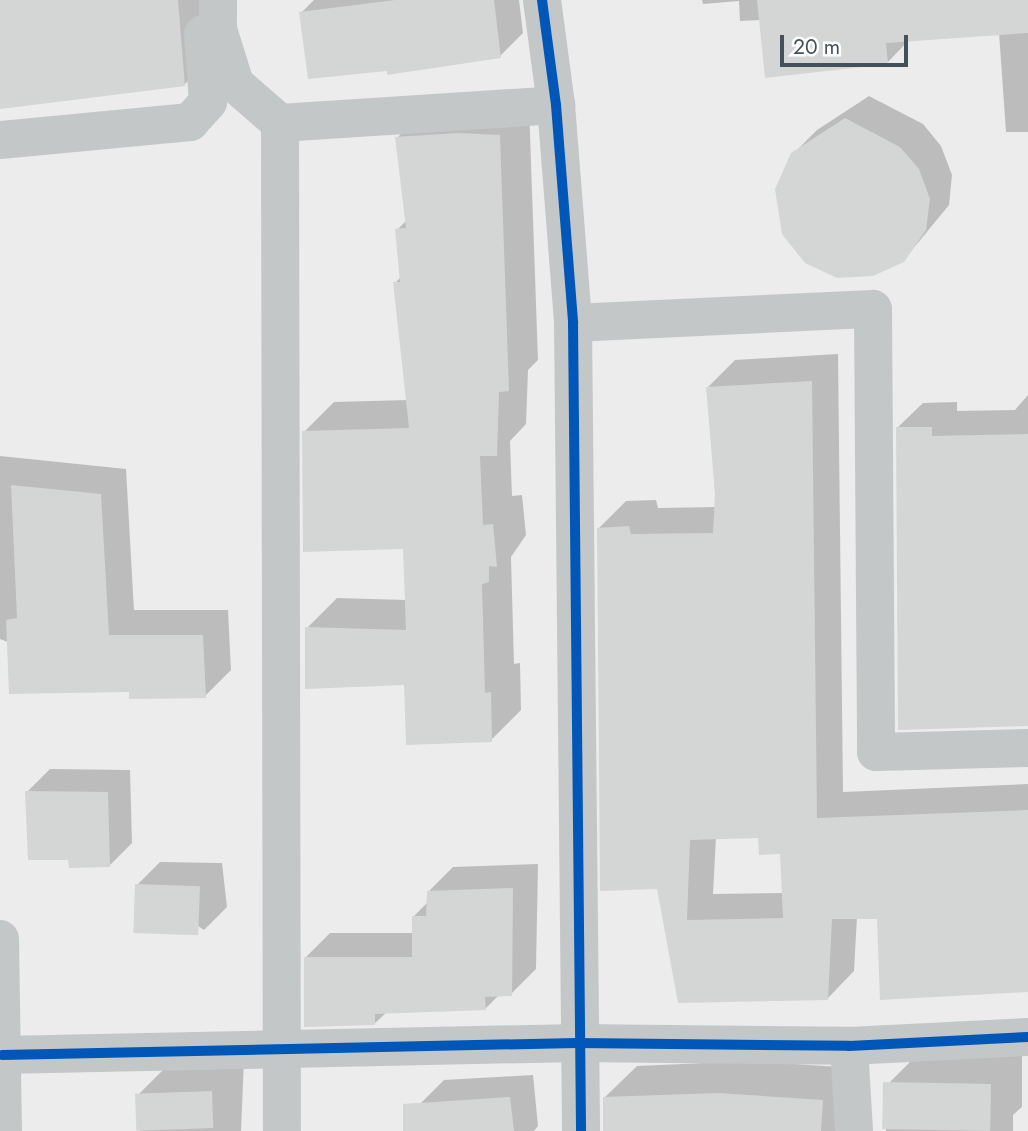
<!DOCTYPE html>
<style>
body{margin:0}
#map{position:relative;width:1028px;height:1131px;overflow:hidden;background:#edecec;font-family:Jost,sans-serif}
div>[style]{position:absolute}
.shadow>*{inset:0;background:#0003}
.building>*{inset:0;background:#d4d5d5;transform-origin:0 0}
.minor>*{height:38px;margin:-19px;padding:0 19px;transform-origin:19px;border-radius:19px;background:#c3c7c8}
.cycleway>*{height:10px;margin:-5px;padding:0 5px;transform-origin:5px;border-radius:5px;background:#0057b8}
span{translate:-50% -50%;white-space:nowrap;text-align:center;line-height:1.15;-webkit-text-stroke:7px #fff;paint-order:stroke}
.scale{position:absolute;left:780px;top:35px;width:128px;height:32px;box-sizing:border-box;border:4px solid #445158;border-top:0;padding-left:9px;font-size:21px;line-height:24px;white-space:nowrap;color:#445158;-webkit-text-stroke:5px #fff;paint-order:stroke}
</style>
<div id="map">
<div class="shadow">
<i style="clip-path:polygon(0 0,222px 0,225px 43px,184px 85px,0 106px)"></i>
<i style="clip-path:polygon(314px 0,519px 0,523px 33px,500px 56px,388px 69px,301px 13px)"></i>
<i style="clip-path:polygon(702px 0,1028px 0,1028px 132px,1006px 132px,999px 33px,910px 39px,888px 62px,761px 20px,740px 21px,739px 1px,703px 4px)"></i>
<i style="clip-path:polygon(869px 96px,923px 124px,941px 146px,952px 175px,949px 205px,903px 261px,793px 154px,817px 130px)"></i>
<i style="clip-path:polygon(529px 106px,538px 360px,528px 370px,526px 424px,510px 441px,512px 496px,522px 495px,526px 535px,511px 557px,514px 664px,520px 663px,521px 710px,491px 740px,406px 683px,307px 628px,337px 598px,406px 600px,405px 548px,304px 432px,334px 402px,408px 400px,395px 283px,401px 277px,397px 230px,407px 220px,397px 138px,426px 108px)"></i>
<i style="clip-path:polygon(evenodd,838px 354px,843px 792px,1028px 784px,1028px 991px,881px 998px,878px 918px,857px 917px,854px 971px,827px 999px,680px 1001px,599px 528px,626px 501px,656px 500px,658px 508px,716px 507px,708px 387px,735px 360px,838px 354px,760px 836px,782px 852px,784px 893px,713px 894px,716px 837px,760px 836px)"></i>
<i style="clip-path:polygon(1028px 395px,1028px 724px,897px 428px,923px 403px,957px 402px,957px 411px,1015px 410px)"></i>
<i style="clip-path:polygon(0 456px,126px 469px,134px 610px,228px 610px,231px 670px,205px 696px,131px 690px,0 639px)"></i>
<i style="clip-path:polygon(50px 769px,130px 770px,132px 843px,109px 866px,70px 858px,27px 792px)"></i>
<i style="clip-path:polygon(160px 862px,222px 863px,227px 907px,204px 930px,137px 885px)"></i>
<i style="clip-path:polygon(538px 864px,536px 969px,511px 994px,499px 995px,485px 1009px,387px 1012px,374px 1024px,305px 958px,330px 933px,413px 933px,413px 917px,428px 902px,428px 892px,453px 867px)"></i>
<i style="clip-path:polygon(1022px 1052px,1022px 1107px,1013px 1115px,1013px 1131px,886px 1131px,885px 1087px,917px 1055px)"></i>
<i style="clip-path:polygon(244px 1059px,241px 1131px,140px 1131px,137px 1096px,170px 1063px)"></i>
<i style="clip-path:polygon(751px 1061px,854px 1068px,851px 1131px,603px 1131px,604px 1098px,637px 1066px)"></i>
<i style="clip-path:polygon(533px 1075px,538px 1126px,534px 1131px,421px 1131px,421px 1103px,444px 1080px)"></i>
</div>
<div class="building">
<i style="clip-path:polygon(0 0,178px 0,185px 86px,0 109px)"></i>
<i style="clip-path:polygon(395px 0,494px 0,501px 58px,387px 75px,387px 71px,308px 79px,299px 12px)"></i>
<i style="clip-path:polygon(757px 0,1028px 0,1028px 33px,886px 43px,888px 64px,765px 78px)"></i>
<i style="clip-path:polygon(845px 118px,900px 147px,919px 169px,930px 199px,926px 230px,904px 262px,873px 276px,837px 278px,805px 263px,782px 234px,775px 189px,791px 153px)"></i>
<i style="clip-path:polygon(458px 133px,500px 135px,509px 391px,499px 392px,497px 456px,480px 456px,483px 525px,493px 524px,497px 567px,489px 566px,489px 582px,482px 584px,485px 693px,491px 692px,492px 742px,406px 745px,404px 685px,305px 689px,305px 627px,406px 630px,403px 549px,303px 552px,302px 431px,409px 428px,393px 282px,400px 282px,395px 229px,406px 228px,395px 137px)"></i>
<i style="clip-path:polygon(evenodd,812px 381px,817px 818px,1028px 810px,1028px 992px,880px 1000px,877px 919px,832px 919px,828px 1000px,678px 1003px,657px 889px,600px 891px,597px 528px,629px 526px,631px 534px,713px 533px,715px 493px,706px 387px,812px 381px,758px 838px,759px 855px,780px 854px,783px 918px,687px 920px,690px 840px,758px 838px)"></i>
<i style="clip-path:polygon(896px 427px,932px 427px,932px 436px,1028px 434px,1028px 726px,898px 730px)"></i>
<i style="clip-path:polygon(11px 485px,101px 494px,109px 635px,203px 635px,206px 698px,129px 699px,129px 692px,9px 694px,6px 620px,17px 618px)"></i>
<i style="clip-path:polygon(25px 791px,108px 792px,110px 867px,69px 868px,68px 860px,28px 860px)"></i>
<i style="left:135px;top:884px;width:65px;height:49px;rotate:2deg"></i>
<i style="clip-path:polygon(513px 888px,512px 996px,485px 997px,486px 1010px,375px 1014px,375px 1025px,304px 1027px,304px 957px,412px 957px,412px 916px,426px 916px,427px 891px)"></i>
<i style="left:991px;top:1084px;width:47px;height:108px;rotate:91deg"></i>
<i style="left:212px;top:1091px;width:37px;height:77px;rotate:88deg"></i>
<i style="clip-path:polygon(718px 1093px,823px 1100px,821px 1131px,603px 1131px,603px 1097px)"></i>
<i style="clip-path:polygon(510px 1097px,514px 1131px,403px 1131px,403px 1104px)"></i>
</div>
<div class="minor">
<i style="left:218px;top:0;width:29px;rotate:90deg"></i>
<i style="left:218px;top:29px;width:58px;rotate:72.8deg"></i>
<i style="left:235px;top:84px;width:60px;rotate:40.9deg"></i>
<i style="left:280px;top:123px;width:277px;rotate:-3.7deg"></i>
<i style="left:542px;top:0;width:106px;rotate:82.4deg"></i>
<i style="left:556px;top:105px;width:219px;rotate:85.5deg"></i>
<i style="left:573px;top:323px;width:808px;rotate:89.43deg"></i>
<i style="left:280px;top:123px;width:1008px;rotate:89.89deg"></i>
<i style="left:0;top:140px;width:191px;rotate:-5.4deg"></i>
<i style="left:190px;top:122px;width:27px;rotate:-48deg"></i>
<i style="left:208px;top:102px;width:68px;rotate:-94.2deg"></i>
<i style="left:573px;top:323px;width:300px;rotate:-2.7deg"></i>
<i style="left:873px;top:309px;width:443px;rotate:89.6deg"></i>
<i style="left:876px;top:752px;width:152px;rotate:-1.5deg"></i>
<i style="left:0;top:939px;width:192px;rotate:89.1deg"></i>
<i style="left:849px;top:1046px;width:85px;rotate:86.6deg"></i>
<i style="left:2px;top:1055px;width:575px;rotate:-1.2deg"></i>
<i style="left:577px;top:1043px;width:272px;rotate:0.6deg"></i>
<i style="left:849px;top:1046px;width:179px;rotate:-2.9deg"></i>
</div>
<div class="cycleway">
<i style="left:542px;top:0;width:106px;rotate:82.4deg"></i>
<i style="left:556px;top:105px;width:219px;rotate:85.5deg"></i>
<i style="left:573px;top:323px;width:808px;rotate:89.43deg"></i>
<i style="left:2px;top:1055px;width:575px;rotate:-1.2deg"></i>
<i style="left:577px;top:1043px;width:272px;rotate:0.6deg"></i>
<i style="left:849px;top:1046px;width:179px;rotate:-2.9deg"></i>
</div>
<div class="scale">20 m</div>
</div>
